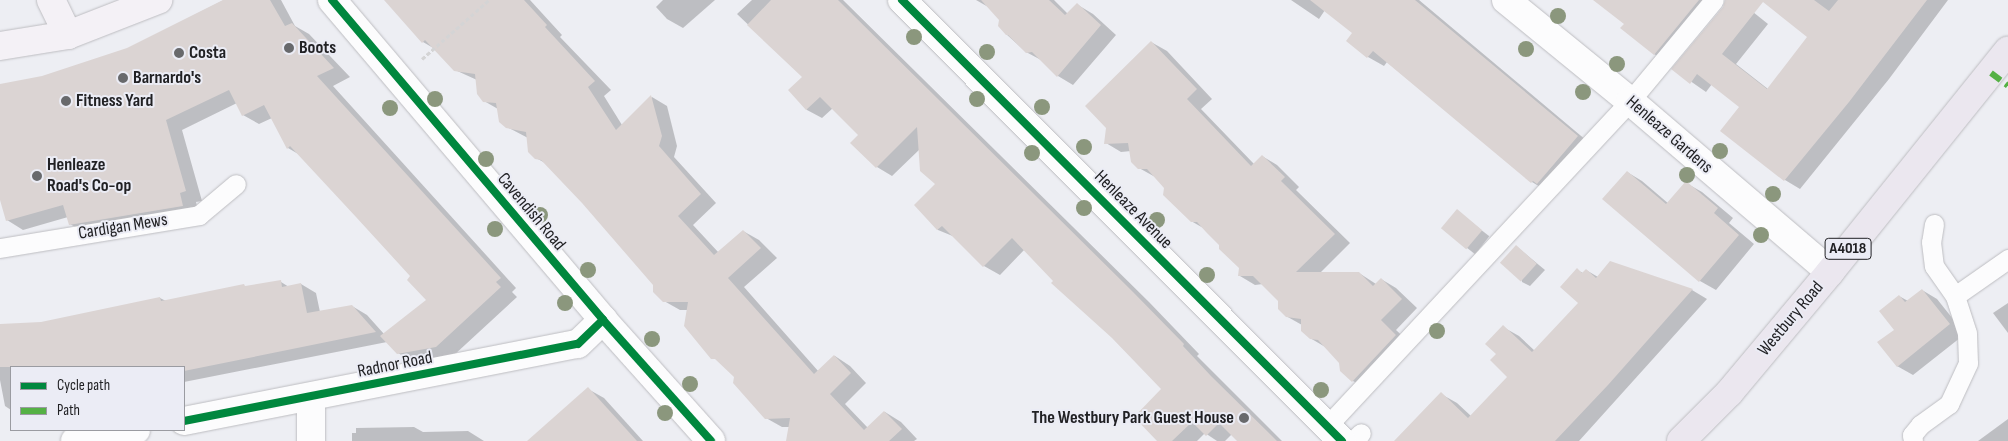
<!DOCTYPE html>
<style>
body{margin:0}
#map{position:relative;width:2008px;height:441px;overflow:hidden;background:#edeef3;font-family:"Sofia Sans Condensed",sans-serif}
div>[style]{position:absolute}
.shadow>*{inset:0;background:#0003;transform-origin:0 0}
.building>*{inset:0;background:#dbd4d3;transform-origin:0 0}
.path>*{height:3px;margin-top:-1.5px;transform-origin:0;background:repeating-linear-gradient(90deg,#d4d4d5 0 4px,transparent 0 6.5px)}
.roads{filter:drop-shadow(0 0 1px #bdbdc1) drop-shadow(0 0 1px #bdbdc1)}
.lane>*{height:19px;margin:-9.5px;padding:0 9.5px;transform-origin:9.5px;border-radius:9.5px;background:#fcfcfd}
.street>*{height:28px;margin:-14px;padding:0 14px;transform-origin:14px;border-radius:14px;background:#fcfcfd}
.secondary>*{height:28px;margin:-14px;padding:0 14px;transform-origin:14px;border-radius:14px;background:#f4f1f6}
.primary>*{height:28px;margin:-14px;padding:0 14px;transform-origin:14px;border-radius:14px;background:#ebe7ef}
.quiet>*{height:6px;margin-top:-3px;transform-origin:0;background:repeating-linear-gradient(90deg,#55b145 0 12px,transparent 0 18px)}
.cycleway>*{height:8px;margin:-4px;padding:0 4px;transform-origin:4px;border-radius:4px;background:#00873e}
.trees>*{width:16px;height:16px;margin:-8px;border-radius:50%;background:#8b977d}
.dots>*{width:14px;height:14px;translate:-50% -50%;box-sizing:border-box;border:2px solid #ebecf5;border-radius:50%}
span{translate:-50% -50%;white-space:nowrap;text-align:center;line-height:1.15;-webkit-text-stroke:4px #ebecf5;paint-order:stroke}
.shield-label span{padding:1px 4px;background:#ebecf5;border:1px solid;border-radius:4px;-webkit-text-stroke-width:0}
.shield-label{font-size:16px;color:#212124;font-weight:700}
.poi-label{font-size:18px;color:#212124;font-weight:700}
.left{translate:0 -50%;text-align:left}
.right{translate:-100% -50%;text-align:right}
.street-label{font-size:18px;color:#212124}
.legend{position:absolute;left:10px;top:366px;width:175px;height:65px;box-sizing:border-box;background:#ebecf5;border:1px solid #9a9ba1;margin:0;padding:6px 9px;list-style:none;font-size:15px;color:#212124}
.legend li{display:flex;align-items:center;gap:10px;height:25px}
.legend b{width:25px;border:1px solid #9a9ba1}
</style>
<div id="map">
<div class="shadow">
<i style="clip-path:polygon(224px 0,281px 0,295px 26px,309px 34px,350px 77px,333px 86px,516px 288px,512px 292px,517px 297px,453px 356px,415px 363px,398px 353px,387px 342px,184px 382px,184px 367px,11px 367px,11px 410px,5px 406px,0 380px,0 325px,41px 323px,160px 298px,166px 301px,281px 282px,289px 287px,301px 284px,316px 293px,320px 312px,352px 306px,367px 315px,384px 334px,428px 301px,412px 277px,300px 155px,288px 148px,272px 118px,259px 124px,243px 115px,237px 103px,182px 130px,202px 201px,196px 202px,199px 215px,87px 234px,70px 224px,68px 217px,23px 230px,7px 220px,0 195px,0 86px,42px 77px,127px 49px)"></i>
<i style="clip-path:polygon(392px 0,530px 0,562px 35px,560px 37px,611px 90px,604px 96px,622px 125px,652px 97px,667px 106px,677px 146px,674px 157px,716px 203px,693px 225px,719px 253px,743px 231px,759px 240px,777px 258px,744px 287px,819px 372px,835px 356px,850px 366px,866px 383px,845px 404px,868px 428px,885px 412px,901px 422px,917px 439px,914px 441px,787px 441px,790px 427px,782px 427px,766px 418px,688px 310px,680px 310px,664px 301px,655px 284px,583px 203px,547px 164px,536px 158px,528px 138px,507px 127px,498px 109px,484px 101px,477px 80px,455px 70px,435px 49px,423px 42px,388px 3px)"></i>
<i style="clip-path:polygon(663px 0,715px 0,683px 28px,667px 19px,656px 7px)"></i>
<i style="clip-path:polygon(752px 0,843px 0,1149px 302px,1199px 354px,1197px 356px,1282px 441px,1239px 441px,1232px 434px,1225px 441px,1217px 441px,1205px 433px,1197px 441px,1159px 441px,1163px 389px,1025px 249px,1000px 275px,984px 266px,955px 237px,938px 230px,916px 205px,937px 184px,920px 149px,892px 176px,877px 167px,860px 135px,833px 108px,822px 118px,807px 110px,790px 90px,803px 77px,737px 14px)"></i>
<i style="clip-path:polygon(976px 0,1054px 0,1068px 14px,1078px 5px,1093px 14px,1116px 35px,1073px 85px,1058px 76px,1043px 61px,1026px 52px,1006px 34px,1000px 19px,990px 8px)"></i>
<i style="clip-path:polygon(1291px 0,1419px 0,1593px 146px,1547px 191px,1532px 182px,1387px 62px,1384px 66px,1368px 57px,1354px 33px,1325px 10px,1319px 19px)"></i>
<i style="clip-path:polygon(1595px 0,1723px 0,1669px 63px,1654px 54px,1625px 24px)"></i>
<i style="clip-path:polygon(1726px 0,1738px 0,1768px 24px,1736px 64px,1768px 89px,1809px 36px,1762px 0,1948px 0,1889px 79px,1800px 189px,1785px 180px,1722px 131px,1741px 107px,1712px 84px,1706px 92px,1673px 69px,1724px 8px)"></i>
<i style="clip-path:polygon(1151px 42px,1167px 51px,1212px 99px,1201px 109px,1254px 164px,1262px 156px,1277px 165px,1299px 187px,1296px 190px,1350px 243px,1319px 274px,1359px 273px,1376px 284px,1381px 279px,1396px 288px,1417px 308px,1396px 330px,1411px 344px,1369px 390px,1353px 381px,1341px 370px,1340px 362px,1327px 348px,1310px 338px,1302px 325px,1286px 316px,1279px 301px,1263px 284px,1255px 285px,1240px 276px,1240px 268px,1220px 244px,1205px 229px,1191px 221px,1157px 178px,1139px 168px,1131px 151px,1121px 152px,1106px 143px)"></i>
<i style="clip-path:polygon(1627px 172px,1642px 181px,1669px 204px,1686px 183px,1702px 192px,1733px 218px,1729px 223px,1754px 244px,1716px 290px,1700px 281px,1604px 199px)"></i>
<i style="left:1457px;top:211px;width:41px;height:23px;rotate:38deg"></i>
<i style="clip-path:polygon(1516px 246px,1545px 270px,1530px 286px,1522px 282px)"></i>
<i style="clip-path:polygon(1610px 263px,1692px 290px,1707px 299px,1579px 441px,1395px 441px,1441px 394px,1457px 403px,1471px 416px,1509px 377px,1498px 354px,1503px 327px,1519px 336px,1535px 351px,1580px 303px,1577px 270px,1583px 273px,1586px 270px,1598px 277px)"></i>
<i style="clip-path:polygon(1922px 290px,1937px 299px,1965px 334px,1913px 375px,1897px 366px,1899px 296px,1908px 301px)"></i>
<i style="clip-path:polygon(2008px 303px,2008px 333px,1993px 313px)"></i>
<i style="clip-path:polygon(588px 389px,604px 398px,643px 441px,529px 441px)"></i>
<i style="clip-path:polygon(2008px 419px,2008px 441px,1978px 441px)"></i>
<i style="clip-path:polygon(414px 427px,423px 432px,468px 431px,484px 441px,352px 441px,352px 433px,356px 433px,356px 428px)"></i>
</div>
<div class="building">
<i style="clip-path:polygon(223px 0,270px 0,285px 26px,292px 23px,334px 68px,317px 76px,501px 278px,496px 282px,501px 287px,436px 347px,397px 354px,380px 336px,426px 300px,407px 280px,410px 276px,356px 217px,290px 146px,287px 149px,264px 105px,242px 116px,229px 90px,166px 120px,186px 191px,180px 193px,183px 206px,69px 225px,63px 205px,6px 221px,0 200px,0 84px,42px 76px,127px 48px)"></i>
<i style="clip-path:polygon(384px 0,524px 0,547px 25px,545px 27px,595px 81px,588px 87px,616px 130px,651px 95px,662px 136px,659px 146px,701px 194px,678px 216px,714px 255px,743px 230px,761px 248px,728px 278px,814px 374px,834px 355px,851px 373px,830px 394px,864px 430px,884px 411px,902px 429px,889px 441px,786px 441px,790px 418px,765px 419px,733px 383px,734px 377px,715px 359px,711px 359px,684px 326px,688px 302px,663px 302px,653px 292px,653px 285px,582px 203px,541px 160px,535px 159px,528px 152px,526px 132px,506px 128px,499px 122px,496px 103px,483px 102px,477px 94px,475px 74px,454px 71px,425px 40px,422px 43px)"></i>
<i style="clip-path:polygon(771px 0,838px 0,1133px 292px,1184px 344px,1183px 346px,1211px 376px,1277px 441px,1237px 441px,1219px 423px,1206px 436px,1192px 422px,1172px 441px,1157px 441px,1134px 417px,1161px 389px,1112px 338px,1051px 283px,1053px 281px,1012px 238px,983px 267px,942px 226px,937px 230px,914px 205px,935px 184px,920px 171px,917px 127px,876px 168px,850px 143px,858px 135px,820px 97px,806px 110px,788px 90px,802px 77px,747px 25px)"></i>
<i style="clip-path:polygon(981px 0,1049px 0,1065px 15px,1077px 3px,1101px 25px,1057px 77px,1032px 52px,1026px 53px,1008px 35px,1006px 35px,998px 26px,999px 20px)"></i>
<i style="clip-path:polygon(1310px 0,1415px 0,1578px 136px,1537px 184px,1533px 181px,1531px 183px,1373px 51px,1367px 58px,1346px 41px,1352px 33px)"></i>
<i style="clip-path:polygon(1593px 0,1699px 0,1654px 55px,1620px 28px,1624px 24px)"></i>
<i style="clip-path:polygon(evenodd,1725px 0,1814px 0,1829px 11px,1838px 0,1927px 0,1849px 102px,1784px 181px,1720px 131px,1739px 107px,1697px 74px,1690px 84px,1671px 69px,1723px 7px,1725px 0,1763px 2px,1807px 37px,1767px 89px,1722px 54px,1763px 2px)"></i>
<i style="clip-path:polygon(1151px 41px,1197px 89px,1187px 99px,1209px 122px,1251px 166px,1262px 155px,1285px 177px,1281px 181px,1335px 234px,1296px 272px,1359px 272px,1373px 286px,1381px 278px,1402px 299px,1381px 320px,1396px 335px,1352px 382px,1340px 371px,1339px 363px,1318px 340px,1310px 339px,1301px 331px,1301px 319px,1286px 317px,1278px 309px,1278px 301px,1253px 276px,1238px 276px,1239px 268px,1219px 249px,1219px 245px,1206px 232px,1197px 222px,1191px 222px,1163px 195px,1164px 188px,1147px 169px,1138px 169px,1131px 162px,1128px 143px,1104px 144px,1106px 128px,1085px 106px)"></i>
<i style="clip-path:polygon(1627px 171px,1666px 204px,1686px 181px,1718px 208px,1714px 213px,1739px 235px,1699px 282px,1602px 199px)"></i>
<i style="left:1457px;top:209px;width:33px;height:25px;rotate:40deg"></i>
<i style="left:1516px;top:245px;width:28px;height:24px;rotate:42deg"></i>
<i style="clip-path:polygon(1610px 261px,1693px 289px,1608px 385px,1555px 441px,1394px 441px,1441px 392px,1468px 418px,1507px 377px,1490px 360px,1496px 354px,1485px 344px,1503px 325px,1532px 352px,1578px 303px,1560px 287px,1577px 268px,1582px 273px,1586px 269px,1596px 278px)"></i>
<i style="clip-path:polygon(281px 280px,282px 287px,301px 283px,307px 313px,352px 305px,376px 332px,184px 371px,184px 367px,0 367px,0 324px,41px 322px,160px 297px,161px 301px,244px 284px,245px 286px)"></i>
<i style="clip-path:polygon(1922px 289px,1950px 324px,1897px 367px,1877px 342px,1894px 330px,1879px 311px,1899px 295px,1905px 302px)"></i>
<i style="clip-path:polygon(588px 387px,637px 441px,527px 441px)"></i>
</div>
<div class="path">
<i style="left:422px;top:59px;width:89px;rotate:-41.4deg"></i>
</div>
<div class="roads">
<div class="lane">
<i style="left:1934px;top:224px;width:18px;rotate:99deg"></i>
<i style="left:1931px;top:242px;width:24px;rotate:83deg"></i>
<i style="left:1934px;top:266px;width:37px;rotate:55deg"></i>
<i style="left:1955px;top:296px;width:65px;rotate:-34.9deg"></i>
<i style="left:0;top:248px;width:202px;rotate:-9.4deg"></i>
<i style="left:199px;top:215px;width:48px;rotate:-40deg"></i>
<i style="left:1327px;top:426px;width:444px;rotate:-47deg"></i>
<i style="left:1630px;top:101px;width:131px;rotate:-50.3deg"></i>
<i style="left:1353px;top:441px;width:11px;rotate:-45deg"></i>
<i style="left:1913px;top:441px;width:6px;rotate:-99deg"></i>
<i style="left:1912px;top:435px;width:13px;rotate:-51deg"></i>
<i style="left:1920px;top:425px;width:36px;rotate:-36deg"></i>
<i style="left:1949px;top:404px;width:45px;rotate:-65.1deg"></i>
<i style="left:1968px;top:363px;width:30px;rotate:-92deg"></i>
<i style="left:1967px;top:333px;width:39px;rotate:-108deg"></i>
</div>
<div class="street">
<i style="left:332px;top:0;width:419px;rotate:49.7deg"></i>
<i style="left:603px;top:320px;width:162px;rotate:48.2deg"></i>
<i style="left:902px;top:0;width:623px;rotate:45.07deg"></i>
<i style="left:1506px;top:0;width:160px;rotate:39.2deg"></i>
<i style="left:1630px;top:101px;width:263px;rotate:40.5deg"></i>
<i style="left:184px;top:421px;width:401px;rotate:-11.1deg"></i>
<i style="left:578px;top:344px;width:35px;rotate:-44deg"></i>
<i style="left:75px;top:441px;width:62px;rotate:-10.2deg"></i>
<i style="left:311px;top:441px;width:44px;rotate:-90deg"></i>
</div>
<div class="secondary">
<i style="left:51px;top:0;width:39px;rotate:64deg"></i>
<i style="left:0;top:46px;width:69px;rotate:-9.2deg"></i>
<i style="left:68px;top:35px;width:97px;rotate:-21.3deg"></i>
</div>
<div class="primary">
<i style="left:1681px;top:441px;width:68px;rotate:-45deg"></i>
<i style="left:1729px;top:393px;width:158px;rotate:-50.1deg"></i>
<i style="left:1830px;top:272px;width:284px;rotate:-51.2deg"></i>
</div>
</div>
<div class="quiet">
<i style="left:1991px;top:73px;width:21px;rotate:37deg"></i>
</div>
<div class="cycleway">
<i style="left:332px;top:0;width:419px;rotate:49.7deg"></i>
<i style="left:603px;top:320px;width:162px;rotate:48.2deg"></i>
<i style="left:902px;top:0;width:623px;rotate:45.07deg"></i>
<i style="left:184px;top:421px;width:401px;rotate:-11.1deg"></i>
<i style="left:578px;top:344px;width:35px;rotate:-44deg"></i>
</div>
<div class="trees">
<i style="left:1558px;top:16px"></i>
<i style="left:914px;top:37px"></i>
<i style="left:1526px;top:49px"></i>
<i style="left:987px;top:52px"></i>
<i style="left:1617px;top:64px"></i>
<i style="left:1583px;top:92px"></i>
<i style="left:435px;top:99px"></i>
<i style="left:977px;top:99px"></i>
<i style="left:1042px;top:107px"></i>
<i style="left:390px;top:108px"></i>
<i style="left:1084px;top:147px"></i>
<i style="left:1720px;top:151px"></i>
<i style="left:1032px;top:153px"></i>
<i style="left:486px;top:159px"></i>
<i style="left:1687px;top:175px"></i>
<i style="left:1773px;top:194px"></i>
<i style="left:1084px;top:208px"></i>
<i style="left:540px;top:215px"></i>
<i style="left:1157px;top:220px"></i>
<i style="left:495px;top:229px"></i>
<i style="left:1761px;top:235px"></i>
<i style="left:588px;top:270px"></i>
<i style="left:1207px;top:275px"></i>
<i style="left:565px;top:303px"></i>
<i style="left:1437px;top:331px"></i>
<i style="left:652px;top:339px"></i>
<i style="left:690px;top:384px"></i>
<i style="left:1321px;top:390px"></i>
<i style="left:665px;top:413px"></i>
</div>
<div class="dots">
<i style="left:289px;top:48px;background:#68696c"></i>
<i style="left:179px;top:53px;background:#68696c"></i>
<i style="left:123px;top:78px;background:#68696c"></i>
<i style="left:66px;top:101px;background:#68696c"></i>
<i style="left:37px;top:176px;background:#68696c"></i>
<i style="left:1244px;top:418px;background:#68696c"></i>
</div>
<div class="shield-label">
<span style="left:1848px;top:249px">A4018</span>
</div>
<div class="poi-label">
<span class="left" style="left:299px;top:48px">Boots</span>
<span class="left" style="left:189px;top:53px">Costa</span>
<span class="left" style="left:133px;top:78px">Barnardo's</span>
<span class="left" style="left:76px;top:101px">Fitness Yard</span>
<span class="left" style="left:47px;top:176px">Henleaze<br>Road's Co-op</span>
<span class="right" style="left:1234px;top:418px">The Westbury Park Guest House</span>
</div>
<div class="street-label">
<span style="left:1669px;top:135px;rotate:41deg">Henleaze Gardens</span>
<span style="left:1133px;top:210px;rotate:45deg">Henleaze Avenue</span>
<span style="left:531px;top:212px;rotate:50deg">Cavendish Road</span>
<span style="left:123px;top:227px;rotate:-9deg">Cardigan Mews</span>
<span style="left:1791px;top:319px;rotate:-50deg">Westbury Road</span>
<span style="left:395px;top:365px;rotate:-11deg">Radnor Road</span>
</div>
<ul class="legend">
<li><b style="height:6px;background:#00873e"></b>Cycle path</li>
<li><b style="height:6px;background:#55b145"></b>Path</li>
</ul>
</div>
